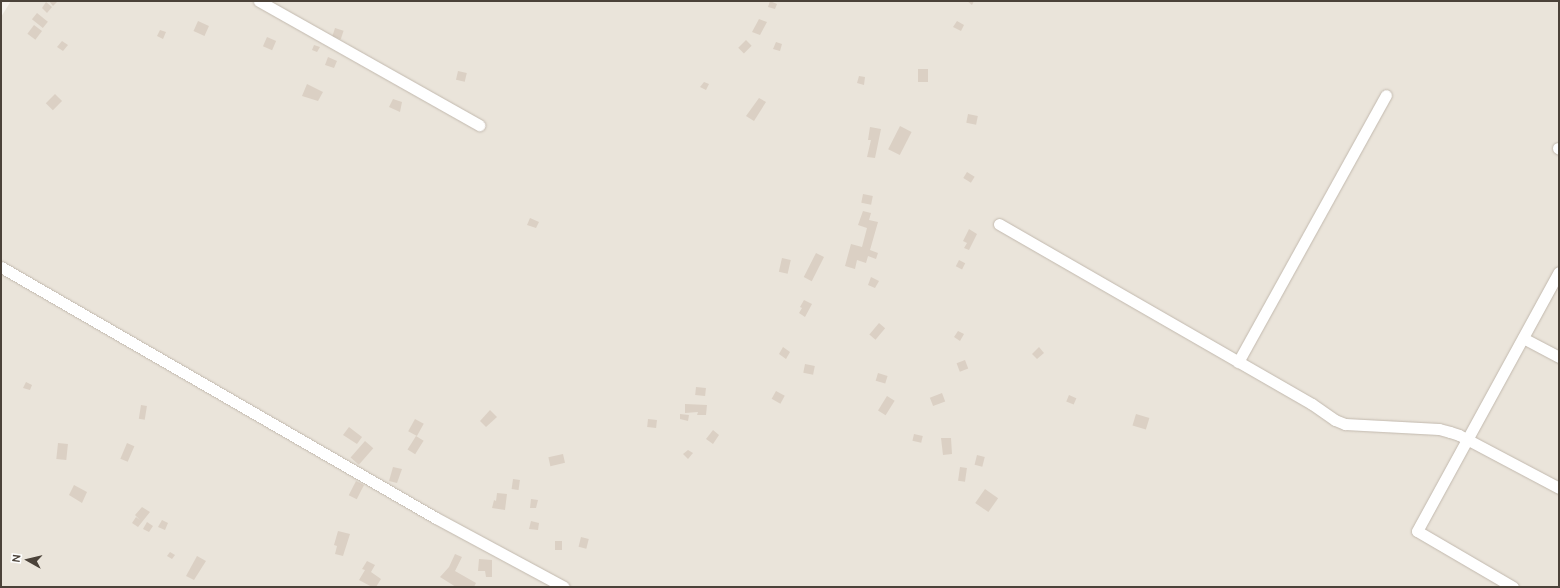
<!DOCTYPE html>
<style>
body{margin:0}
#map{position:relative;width:1560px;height:588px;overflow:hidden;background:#f6f2ec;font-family:Ubuntu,sans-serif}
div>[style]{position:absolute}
.residential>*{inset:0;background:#eae4da}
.building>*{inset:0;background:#dbd0c4;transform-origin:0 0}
.roads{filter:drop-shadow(0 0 1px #c2b9ae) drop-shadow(0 0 1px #c2b9ae)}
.street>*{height:11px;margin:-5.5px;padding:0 5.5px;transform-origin:5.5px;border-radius:5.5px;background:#fff}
span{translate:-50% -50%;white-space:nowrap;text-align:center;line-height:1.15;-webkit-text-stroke:3.5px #fff;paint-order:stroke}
.frame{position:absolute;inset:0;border:2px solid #4b4239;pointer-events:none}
.north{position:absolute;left:8px;top:540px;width:40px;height:40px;-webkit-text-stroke:3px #fff;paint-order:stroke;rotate:278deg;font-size:11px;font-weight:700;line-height:16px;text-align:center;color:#4b4239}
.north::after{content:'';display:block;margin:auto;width:14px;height:18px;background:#4b4239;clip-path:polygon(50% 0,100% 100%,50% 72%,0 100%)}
</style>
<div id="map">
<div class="residential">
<i style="clip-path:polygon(11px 1px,1559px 1px,1559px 587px,1px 587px,1px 17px)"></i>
</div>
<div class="building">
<i style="clip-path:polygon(49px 1px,56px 1px,57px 2px,53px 6px)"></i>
<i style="clip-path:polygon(770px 1px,777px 4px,775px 9px,768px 7px)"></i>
<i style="clip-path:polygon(967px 1px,974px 1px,972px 5px)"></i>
<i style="clip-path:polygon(46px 2px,52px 7px,47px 13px,42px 8px)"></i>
<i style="left:37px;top:13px;width:14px;height:8px;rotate:39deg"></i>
<i style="clip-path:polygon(759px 19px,767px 22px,760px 35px,752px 32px)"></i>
<i style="left:198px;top:21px;width:12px;height:11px;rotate:24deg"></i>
<i style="clip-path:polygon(957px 21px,964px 25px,961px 31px,953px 27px)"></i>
<i style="left:34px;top:25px;width:10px;height:11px;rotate:37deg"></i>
<i style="left:335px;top:28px;width:9px;height:9px;rotate:18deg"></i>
<i style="clip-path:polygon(160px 30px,166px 32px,163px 39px,157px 36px)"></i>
<i style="left:267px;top:37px;width:10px;height:10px;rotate:24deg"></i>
<i style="left:746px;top:40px;width:8px;height:11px;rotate:45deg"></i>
<i style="clip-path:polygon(62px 41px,68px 45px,63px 51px,57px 47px)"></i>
<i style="clip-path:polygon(776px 42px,782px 44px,780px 51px,773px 49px)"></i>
<i style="clip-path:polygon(314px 45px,320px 47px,317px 52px,312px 50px)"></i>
<i style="clip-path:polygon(328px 57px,337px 61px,334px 68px,325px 65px)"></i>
<i style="left:918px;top:69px;width:10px;height:13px"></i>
<i style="left:458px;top:71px;width:9px;height:9px;rotate:13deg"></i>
<i style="clip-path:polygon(859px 76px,865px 77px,864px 85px,857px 83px)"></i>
<i style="clip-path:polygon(704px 82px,709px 84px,706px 90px,700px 87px)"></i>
<i style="clip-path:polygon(307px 84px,323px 92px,318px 101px,302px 96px)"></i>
<i style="left:55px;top:94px;width:10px;height:13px;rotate:45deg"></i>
<i style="clip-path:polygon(759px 98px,766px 102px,754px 121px,746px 116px)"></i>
<i style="clip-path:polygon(393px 99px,402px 102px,400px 112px,389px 107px)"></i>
<i style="left:968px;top:114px;width:10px;height:9px;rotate:11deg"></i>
<i style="left:900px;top:126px;width:13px;height:26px;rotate:27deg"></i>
<i style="clip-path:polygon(870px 127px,881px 129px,875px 158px,867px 157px,871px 140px,868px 140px)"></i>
<i style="left:967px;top:172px;width:9px;height:7px;rotate:32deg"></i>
<i style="left:863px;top:194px;width:10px;height:9px;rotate:11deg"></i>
<i style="clip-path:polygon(863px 211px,871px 213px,869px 220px,878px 222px,870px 250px,878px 253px,876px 259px,868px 256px,866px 263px,857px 260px,855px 269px,845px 266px,851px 244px,862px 247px,867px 228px,858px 225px)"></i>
<i style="clip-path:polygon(530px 218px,539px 222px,536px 228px,527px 225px)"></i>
<i style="clip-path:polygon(969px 229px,977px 234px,969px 250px,964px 248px,967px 243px,963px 241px)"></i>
<i style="left:816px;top:253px;width:9px;height:27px;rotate:27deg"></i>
<i style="left:782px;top:258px;width:9px;height:14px;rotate:13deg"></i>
<i style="left:959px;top:260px;width:7px;height:7px;rotate:27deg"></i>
<i style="clip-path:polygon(871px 277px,879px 281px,875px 288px,868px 285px)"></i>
<i style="clip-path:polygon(804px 300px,812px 304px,805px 317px,799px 313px,802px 308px,800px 307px)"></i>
<i style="left:879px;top:323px;width:8px;height:15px;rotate:40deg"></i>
<i style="clip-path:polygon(958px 331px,964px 334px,960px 341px,954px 337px)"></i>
<i style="clip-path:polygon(783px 347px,790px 352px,786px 359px,779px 354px)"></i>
<i style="clip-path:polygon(1039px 347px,1044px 353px,1037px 359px,1032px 354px)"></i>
<i style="left:965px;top:360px;width:9px;height:9px;rotate:69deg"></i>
<i style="left:805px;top:364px;width:10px;height:9px;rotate:11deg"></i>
<i style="left:878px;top:373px;width:10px;height:8px;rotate:17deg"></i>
<i style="clip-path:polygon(26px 382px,32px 385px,30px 390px,23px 388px)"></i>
<i style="left:696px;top:387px;width:10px;height:8px;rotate:6deg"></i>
<i style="left:776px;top:391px;width:10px;height:9px;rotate:29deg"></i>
<i style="left:942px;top:393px;width:9px;height:13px;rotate:69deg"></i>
<i style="left:1069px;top:395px;width:8px;height:7px;rotate:23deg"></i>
<i style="left:887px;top:396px;width:9px;height:17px;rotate:32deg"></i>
<i style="clip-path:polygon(685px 404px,707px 405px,706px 415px,697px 415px,698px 412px,685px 413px)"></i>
<i style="left:141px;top:405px;width:6px;height:14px;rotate:9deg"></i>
<i style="clip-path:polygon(490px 410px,497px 417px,486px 427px,480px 421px)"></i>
<i style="clip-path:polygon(680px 414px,689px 415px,688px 421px,680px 419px)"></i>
<i style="left:1136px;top:414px;width:14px;height:12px;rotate:17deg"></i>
<i style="left:415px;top:419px;width:10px;height:14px;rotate:29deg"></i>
<i style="left:648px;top:419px;width:9px;height:8px;rotate:6deg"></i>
<i style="clip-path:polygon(349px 427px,362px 437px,357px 444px,343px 435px)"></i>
<i style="clip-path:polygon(713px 430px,719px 435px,713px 444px,706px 439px)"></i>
<i style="left:914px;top:434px;width:9px;height:7px;rotate:13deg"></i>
<i style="left:416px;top:436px;width:9px;height:16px;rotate:32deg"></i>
<i style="clip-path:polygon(941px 438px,951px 438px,952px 454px,943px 455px)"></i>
<i style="left:365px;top:441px;width:11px;height:22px;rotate:41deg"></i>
<i style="left:58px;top:443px;width:10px;height:16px;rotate:6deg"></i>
<i style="left:127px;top:443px;width:8px;height:17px;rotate:23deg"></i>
<i style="clip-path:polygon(688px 450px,693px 453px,688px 459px,683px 454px)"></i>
<i style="left:563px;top:454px;width:9px;height:15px;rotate:77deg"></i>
<i style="left:977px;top:455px;width:8px;height:10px;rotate:14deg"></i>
<i style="clip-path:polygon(393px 467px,402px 469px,397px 483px,389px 481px)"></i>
<i style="left:960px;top:467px;width:7px;height:14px;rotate:8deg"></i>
<i style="left:513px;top:479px;width:7px;height:10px;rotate:8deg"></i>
<i style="left:356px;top:481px;width:9px;height:16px;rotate:27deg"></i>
<i style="clip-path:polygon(74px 485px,87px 492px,82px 503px,69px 495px)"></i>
<i style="left:985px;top:489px;width:16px;height:17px;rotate:35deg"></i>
<i style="clip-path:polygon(497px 493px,507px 494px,505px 510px,492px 508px,494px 500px,496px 501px)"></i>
<i style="clip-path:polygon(531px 499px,538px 500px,536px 508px,530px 508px)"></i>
<i style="clip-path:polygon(142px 507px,150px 512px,138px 527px,132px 523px,136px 517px,140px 520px,135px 515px)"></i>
<i style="clip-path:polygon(162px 520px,168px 523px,165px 530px,158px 527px)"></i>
<i style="clip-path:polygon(531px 521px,539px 523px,538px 530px,529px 529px)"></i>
<i style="clip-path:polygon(147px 522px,153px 526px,149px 532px,143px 529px)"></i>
<i style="clip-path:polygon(338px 531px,350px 534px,343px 556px,335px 554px,337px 546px,334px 545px)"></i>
<i style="left:581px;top:537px;width:8px;height:10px;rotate:14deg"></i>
<i style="left:555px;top:541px;width:7px;height:9px"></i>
<i style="clip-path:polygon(170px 552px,175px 555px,172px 559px,167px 556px)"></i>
<i style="clip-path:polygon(455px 554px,462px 557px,455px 571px,476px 583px,474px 587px,456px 587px,440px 577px,449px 567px)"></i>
<i style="clip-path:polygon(197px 556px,206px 561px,194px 580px,186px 576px)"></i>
<i style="clip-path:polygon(479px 559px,492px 560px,492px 577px,486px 577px,485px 571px,478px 571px)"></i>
<i style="clip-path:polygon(367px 561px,375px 565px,371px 572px,381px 579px,376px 587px,372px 587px,359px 580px,365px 570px,362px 569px)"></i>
</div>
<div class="roads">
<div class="street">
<i style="left:259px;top:1px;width:253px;rotate:29.4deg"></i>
<i style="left:1558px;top:148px;width:1px;rotate:45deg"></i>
<i style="left:999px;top:224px;width:361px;rotate:29.9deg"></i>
<i style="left:1312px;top:404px;width:28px;rotate:35deg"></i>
<i style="left:1335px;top:420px;width:11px;rotate:22deg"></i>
<i style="left:1345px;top:424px;width:94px;rotate:3deg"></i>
<i style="left:1439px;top:429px;width:11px;rotate:15deg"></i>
<i style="left:1450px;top:432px;width:9px;rotate:18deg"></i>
<i style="left:1459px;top:435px;width:113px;rotate:27.9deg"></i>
<i style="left:1px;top:267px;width:502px;rotate:29.99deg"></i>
<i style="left:436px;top:518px;width:145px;rotate:28.3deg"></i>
<i style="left:1523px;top:338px;width:41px;rotate:27.8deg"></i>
<i style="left:1238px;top:362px;width:305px;rotate:-61deg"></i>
<i style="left:1513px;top:587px;width:111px;rotate:-149.7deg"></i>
<i style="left:1417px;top:531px;width:295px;rotate:-61.3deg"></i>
</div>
</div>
<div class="frame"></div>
<div class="north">N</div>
</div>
